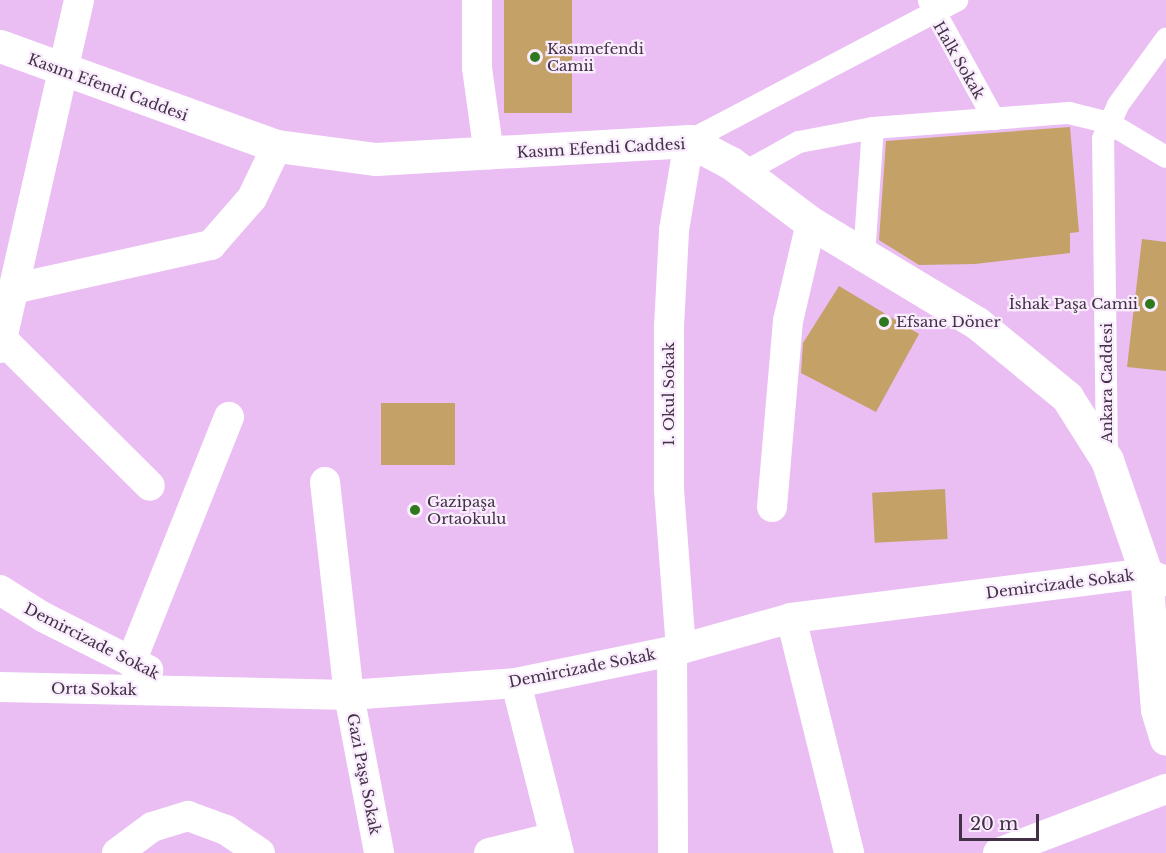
<!DOCTYPE html>
<meta charset="utf-8">
<style>
body{margin:0}
#map{position:relative;width:1166px;height:853px;overflow:hidden;background:#eabef3;font-family:"Libre Baskerville",serif}
div>[style]{position:absolute}
.building>*{inset:0;background:#c3a167;transform-origin:0 0}
.pedestrian>*{height:22px;margin:-11px;padding:0 11px;transform-origin:11px;border-radius:11px;background:#fff}
.minor>*{height:30px;margin:-15px;padding:0 15px;transform-origin:15px;border-radius:15px;background:#fff}
.tertiary>*{height:33px;margin:-16.5px;padding:0 16.5px;transform-origin:16.5px;border-radius:16.5px;background:#fff}
.dots>*{width:16px;height:16px;translate:-50% -50%;box-sizing:border-box;border:3px solid #f9ecfc;border-radius:50%}
span{translate:-50% -50%;white-space:nowrap;text-align:center;line-height:1.15;-webkit-text-stroke:4.5px #f9ecfc;paint-order:stroke}
.poi-label{font-size:15px;color:#423046}
.left{translate:0 -50%;text-align:left}
.right{translate:-100% -50%;text-align:right}
.street-label{font-size:15px;color:#423046}
.scale{position:absolute;left:959px;top:814px;width:80px;height:27px;box-sizing:border-box;border:3px solid #423046;border-top:0;padding-left:8px;font-size:18px;line-height:21px;white-space:nowrap;color:#423046;-webkit-text-stroke:4px #f9ecfc;paint-order:stroke}
</style>
<div id="map">
<div class="building">
<i style="left:504px;top:0;width:68px;height:113px"></i>
<i style="clip-path:polygon(1070px 127px,1079px 232px,1070px 233px,1070px 253px,975px 264px,919px 265px,879px 240px,886px 141px)"></i>
<i style="clip-path:polygon(1142px 239px,1166px 242px,1166px 371px,1127px 367px)"></i>
<i style="clip-path:polygon(839px 286px,919px 334px,876px 412px,801px 373px,803px 343px)"></i>
<i style="left:455px;top:403px;width:62px;height:74px;rotate:90deg"></i>
<i style="left:945px;top:489px;width:50px;height:73px;rotate:87deg"></i>
</div>
<div class="pedestrian">
<i style="left:929px;top:1px;width:135px;rotate:61.2deg"></i>
<i style="left:689px;top:141px;width:303px;rotate:-27.7deg"></i>
<i style="left:743px;top:173px;width:64px;rotate:-29deg"></i>
<i style="left:799px;top:142px;width:75px;rotate:-10.7deg"></i>
<i style="left:873px;top:128px;width:197px;rotate:-4.4deg"></i>
<i style="left:1069px;top:113px;width:41px;rotate:14deg"></i>
<i style="left:1109px;top:123px;width:66px;rotate:30.8deg"></i>
<i style="left:864px;top:256px;width:128px;rotate:-86deg"></i>
<i style="left:1107px;top:460px;width:321px;rotate:-90.7deg"></i>
<i style="left:1103px;top:139px;width:37px;rotate:-66deg"></i>
<i style="left:1118px;top:105px;width:82px;rotate:-54deg"></i>
</div>
<div class="minor">
<i style="left:477px;top:0;width:68px;rotate:90deg"></i>
<i style="left:477px;top:68px;width:87px;rotate:82.1deg"></i>
<i style="left:17px;top:288px;width:199px;rotate:-12.5deg"></i>
<i style="left:211px;top:245px;width:62px;rotate:-48.9deg"></i>
<i style="left:252px;top:198px;width:58px;rotate:-64.3deg"></i>
<i style="left:0;top:337px;width:211px;rotate:44.8deg"></i>
<i style="left:0;top:348px;width:357px;rotate:-77.2deg"></i>
<i style="left:325px;top:482px;width:214px;rotate:83.6deg"></i>
<i style="left:349px;top:695px;width:161px;rotate:79.2deg"></i>
<i style="left:772px;top:507px;width:187px;rotate:-85.1deg"></i>
<i style="left:788px;top:321px;width:101px;rotate:-76.8deg"></i>
<i style="left:0;top:590px;width:51px;rotate:32.1deg"></i>
<i style="left:43px;top:617px;width:118px;rotate:26.8deg"></i>
<i style="left:791px;top:618px;width:242px;rotate:76.1deg"></i>
<i style="left:681px;top:649px;width:161px;rotate:-94.3deg"></i>
<i style="left:669px;top:488px;width:161px;rotate:-90deg"></i>
<i style="left:669px;top:327px;width:97px;rotate:-87deg"></i>
<i style="left:674px;top:230px;width:90px;rotate:-80.4deg"></i>
<i style="left:672px;top:650px;width:203px;rotate:89.7deg"></i>
<i style="left:131px;top:662px;width:264px;rotate:-68.2deg"></i>
<i style="left:516px;top:683px;width:175px;rotate:75.8deg"></i>
<i style="left:0;top:687px;width:349px;rotate:1.3deg"></i>
<i style="left:349px;top:695px;width:167px;rotate:-4.1deg"></i>
<i style="left:516px;top:683px;width:168px;rotate:-11.6deg"></i>
<i style="left:681px;top:649px;width:114px;rotate:-15.7deg"></i>
<i style="left:791px;top:618px;width:358px;rotate:-7.2deg"></i>
<i style="left:1146px;top:573px;width:22px;rotate:22deg"></i>
<i style="left:117px;top:853px;width:44px;rotate:-36.6deg"></i>
<i style="left:152px;top:827px;width:38px;rotate:-17deg"></i>
<i style="left:188px;top:816px;width:40px;rotate:20.2deg"></i>
<i style="left:226px;top:830px;width:41px;rotate:34.1deg"></i>
<i style="left:489px;top:853px;width:68px;rotate:-13.6deg"></i>
<i style="left:998px;top:853px;width:180px;rotate:-20.9deg"></i>
</div>
<div class="tertiary">
<i style="left:0;top:46px;width:294px;rotate:19.9deg"></i>
<i style="left:277px;top:146px;width:100px;rotate:7.5deg"></i>
<i style="left:376px;top:159px;width:314px;rotate:-3.3deg"></i>
<i style="left:689px;top:141px;width:47px;rotate:27.6deg"></i>
<i style="left:731px;top:163px;width:100px;rotate:36.9deg"></i>
<i style="left:811px;top:223px;width:194px;rotate:31.1deg"></i>
<i style="left:977px;top:323px;width:117px;rotate:39.4deg"></i>
<i style="left:1067px;top:397px;width:75px;rotate:57.6deg"></i>
<i style="left:1107px;top:460px;width:120px;rotate:71deg"></i>
<i style="left:1146px;top:573px;width:137px;rotate:85.4deg"></i>
<i style="left:1157px;top:710px;width:30px;rotate:73deg"></i>
</div>
<div class="dots">
<i style="left:535px;top:57px;background:#2e781e"></i>
<i style="left:1150px;top:304px;background:#2e781e"></i>
<i style="left:884px;top:322px;background:#2e781e"></i>
<i style="left:415px;top:510px;background:#2e781e"></i>
</div>
<div class="poi-label">
<span class="left" style="left:547px;top:57px">Kasımefendi<br>Camii</span>
<span class="right" style="left:1138px;top:304px">İshak Paşa Camii</span>
<span class="left" style="left:896px;top:322px">Efsane Döner</span>
<span class="left" style="left:427px;top:510px">Gazipaşa<br>Ortaokulu</span>
</div>
<div class="street-label">
<span style="left:959px;top:60px;rotate:60deg">Halk Sokak</span>
<span style="left:108px;top:87px;rotate:20deg">Kasım Efendi Caddesi</span>
<span style="left:601px;top:148px;rotate:-3deg">Kasım Efendi Caddesi</span>
<span style="left:1107px;top:383px;rotate:-90deg">Ankara Caddesi</span>
<span style="left:669px;top:394px;rotate:-90deg">1. Okul Sokak</span>
<span style="left:1060px;top:584px;rotate:-7deg">Demircizade Sokak</span>
<span style="left:92px;top:641px;rotate:27deg">Demircizade Sokak</span>
<span style="left:582px;top:668px;rotate:-11deg">Demircizade Sokak</span>
<span style="left:94px;top:689px;rotate:1deg">Orta Sokak</span>
<span style="left:364px;top:774px;rotate:79deg">Gazi Paşa Sokak</span>
</div>
<div class="scale">20 m</div>
</div>
